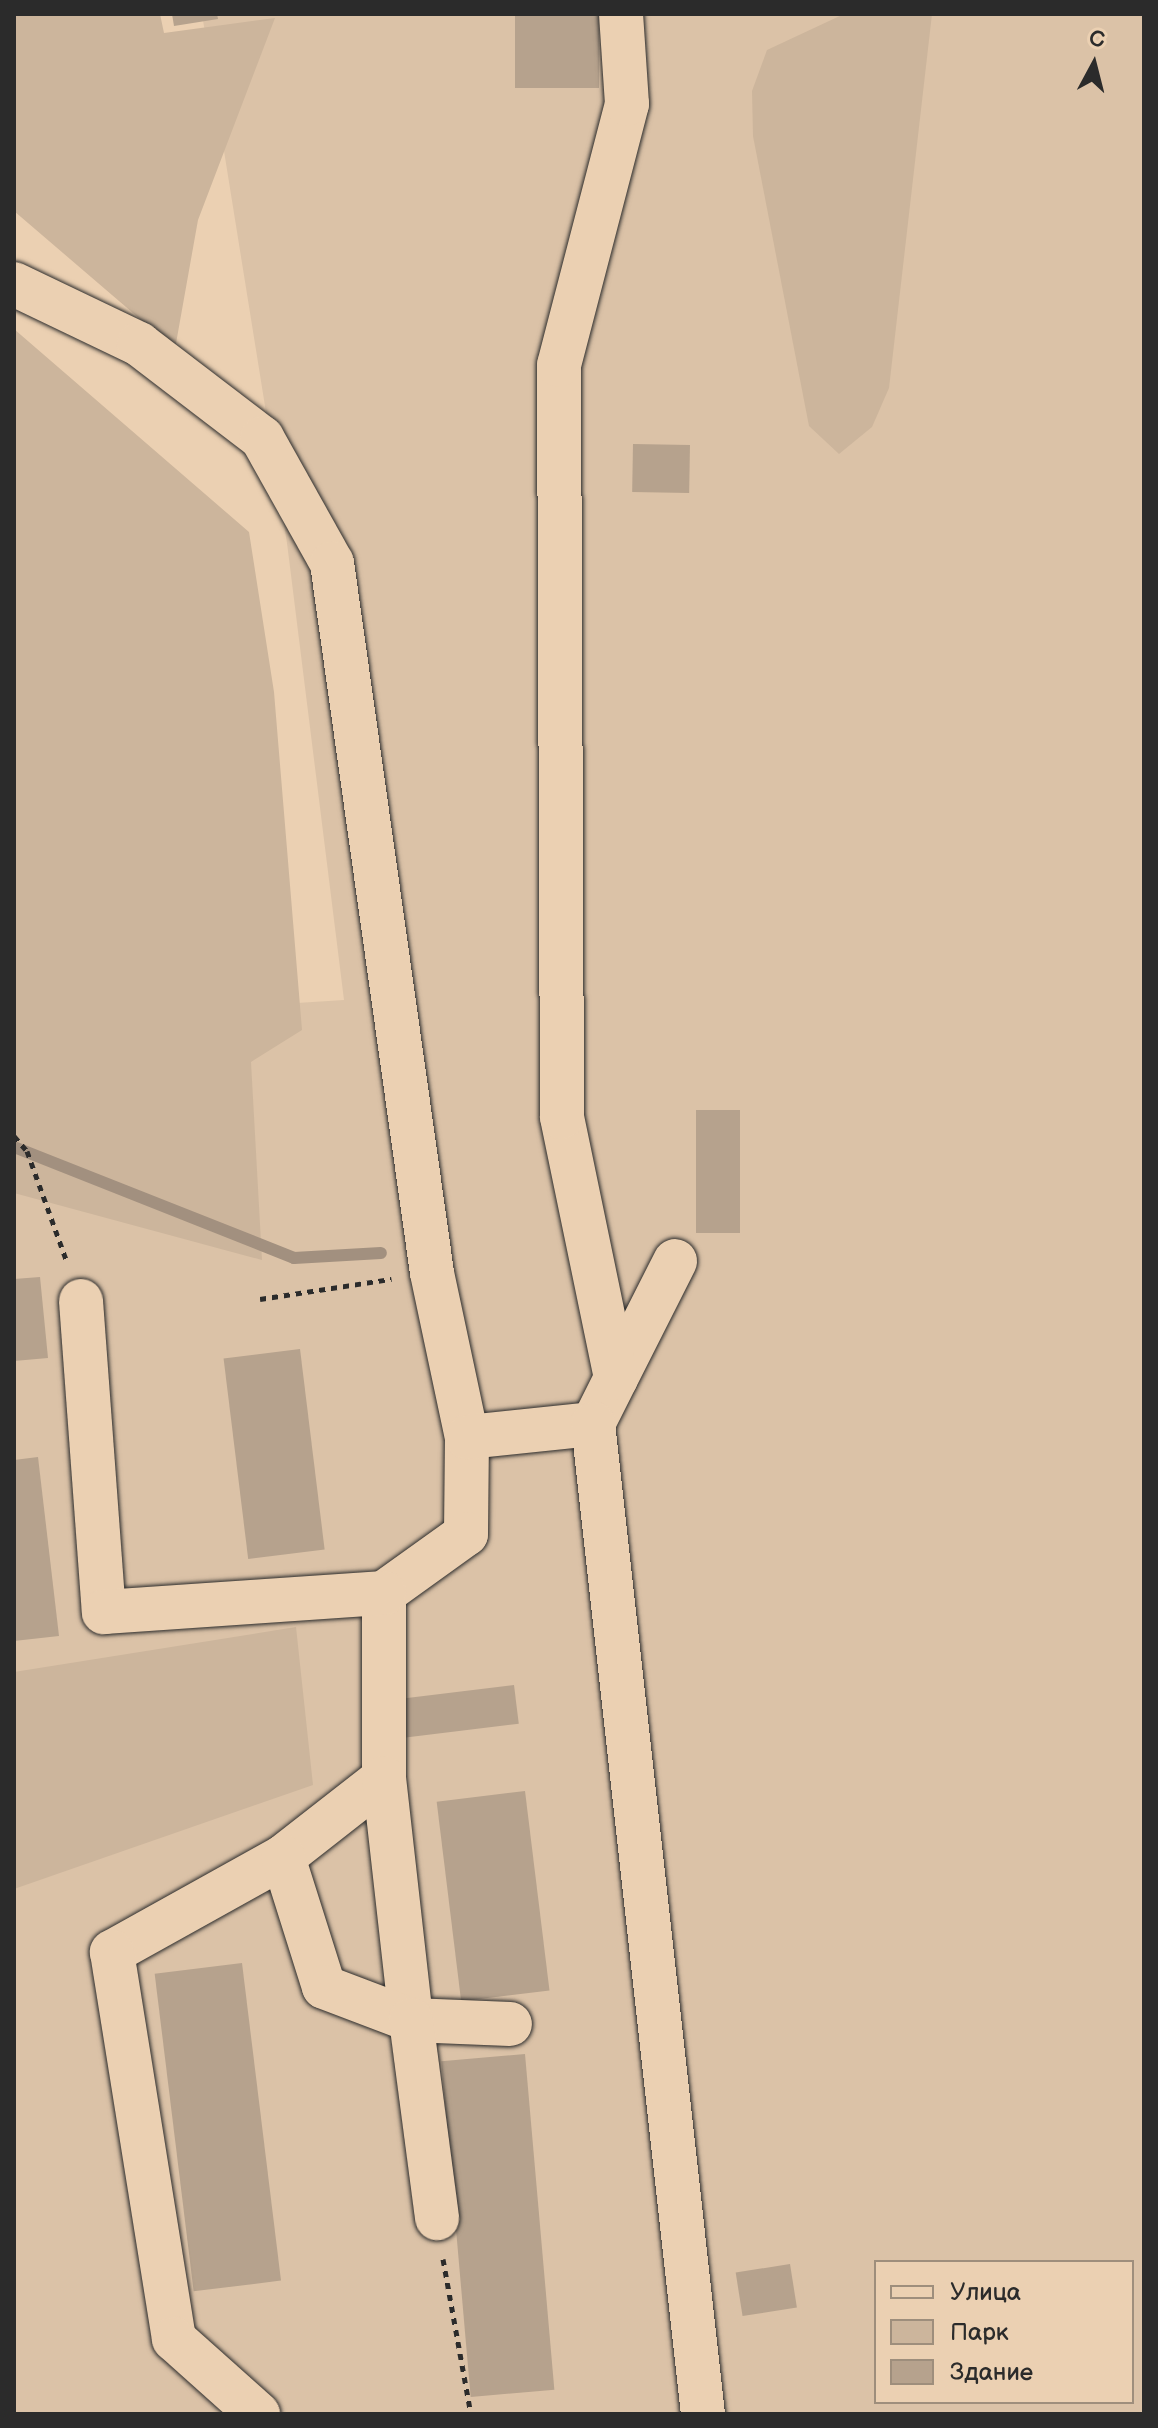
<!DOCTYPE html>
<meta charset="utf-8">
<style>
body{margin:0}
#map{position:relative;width:1158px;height:2428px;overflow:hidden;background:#ebd0b2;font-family:"Balsamiq Sans",sans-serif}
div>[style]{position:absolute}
.built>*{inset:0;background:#dbc2a7}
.green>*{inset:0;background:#ccb59c}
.stream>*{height:12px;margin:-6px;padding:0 6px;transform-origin:6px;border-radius:6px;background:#a2907f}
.building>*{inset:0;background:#b6a28d;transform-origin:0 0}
.path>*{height:5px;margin-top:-2.5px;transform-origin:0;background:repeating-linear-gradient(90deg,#2b2b2b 0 6px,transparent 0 12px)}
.roads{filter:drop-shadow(0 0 2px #2b2b2b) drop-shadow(0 0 2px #2b2b2b)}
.minor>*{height:44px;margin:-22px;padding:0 22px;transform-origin:22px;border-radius:22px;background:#ebd0b2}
span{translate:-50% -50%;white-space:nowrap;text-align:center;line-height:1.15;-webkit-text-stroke:8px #ebd0b2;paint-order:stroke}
.frame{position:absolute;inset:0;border:16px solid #2b2b2b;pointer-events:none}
.legend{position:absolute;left:874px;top:2260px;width:260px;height:144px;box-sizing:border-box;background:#ebd0b2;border:2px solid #9e8e7c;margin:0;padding:10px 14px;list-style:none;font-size:24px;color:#2b2b2b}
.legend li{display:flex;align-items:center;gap:16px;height:40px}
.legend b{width:40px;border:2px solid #9e8e7c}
.north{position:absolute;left:1054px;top:24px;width:80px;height:80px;-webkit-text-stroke:6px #ebd0b2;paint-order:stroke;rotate:7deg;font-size:22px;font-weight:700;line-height:32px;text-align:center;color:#2b2b2b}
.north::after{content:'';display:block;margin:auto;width:28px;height:36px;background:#2b2b2b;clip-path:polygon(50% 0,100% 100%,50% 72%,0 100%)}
</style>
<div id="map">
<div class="built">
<i style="clip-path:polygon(evenodd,202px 14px,1144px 14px,1144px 2414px,15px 2414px,14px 1021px,344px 1000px,287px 543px,202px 14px,876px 2262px,1132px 2262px,1132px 2402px,876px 2402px,876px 2262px)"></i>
</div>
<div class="green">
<i style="clip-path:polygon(14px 14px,160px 14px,164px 33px,275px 18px,198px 220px,175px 349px,14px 211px)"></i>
<i style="clip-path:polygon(844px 14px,932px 14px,889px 388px,872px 427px,839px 454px,809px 426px,753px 136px,752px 91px,767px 50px)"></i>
<i style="clip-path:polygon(14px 329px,249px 532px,274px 692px,302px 1030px,251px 1062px,262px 1260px,14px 1193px)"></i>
<i style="clip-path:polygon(296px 1627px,313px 1785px,14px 1889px,14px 1672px)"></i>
</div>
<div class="stream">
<i style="left:14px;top:1147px;width:301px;rotate:21.6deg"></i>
<i style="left:294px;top:1258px;width:87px;rotate:-3.3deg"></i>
</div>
<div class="building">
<i style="clip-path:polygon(172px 14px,217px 14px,218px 19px,174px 26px)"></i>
<i style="left:515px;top:14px;width:84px;height:74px"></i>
<i style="left:633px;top:444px;width:57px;height:48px;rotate:1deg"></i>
<i style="left:740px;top:1110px;width:123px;height:44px;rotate:90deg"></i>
<i style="clip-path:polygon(40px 1277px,48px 1358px,14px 1361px,14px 1279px)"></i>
<i style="left:300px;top:1349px;width:202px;height:77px;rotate:83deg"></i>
<i style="clip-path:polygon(38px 1457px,59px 1636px,14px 1641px,14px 1460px)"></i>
<i style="left:514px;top:1685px;width:39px;height:120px;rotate:83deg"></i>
<i style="left:525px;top:1791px;width:201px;height:89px;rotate:83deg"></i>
<i style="left:242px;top:1963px;width:320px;height:88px;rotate:83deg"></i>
<i style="left:525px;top:2054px;width:337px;height:84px;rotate:85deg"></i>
<i style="left:790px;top:2264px;width:44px;height:55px;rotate:81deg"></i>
</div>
<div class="path">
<i style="left:14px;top:1136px;width:20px;rotate:49deg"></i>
<i style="left:27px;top:1151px;width:118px;rotate:70.2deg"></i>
<i style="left:260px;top:1299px;width:133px;rotate:-8.7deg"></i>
<i style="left:443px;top:2259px;width:158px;rotate:79.8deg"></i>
</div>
<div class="roads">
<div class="minor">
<i style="left:14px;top:284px;width:139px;rotate:25.6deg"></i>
<i style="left:139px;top:344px;width:155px;rotate:37.4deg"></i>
<i style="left:262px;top:438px;width:143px;rotate:60.8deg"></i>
<i style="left:332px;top:563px;width:717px;rotate:81.98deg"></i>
<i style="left:432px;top:1273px;width:168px;rotate:78deg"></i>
<i style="left:467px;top:1437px;width:97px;rotate:90.6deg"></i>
<i style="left:466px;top:1534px;width:101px;rotate:144.3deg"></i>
<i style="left:384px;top:1593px;width:185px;rotate:90deg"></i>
<i style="left:384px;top:1778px;width:128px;rotate:142deg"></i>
<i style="left:283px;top:1857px;width:196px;rotate:150.9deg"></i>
<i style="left:112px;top:1952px;width:392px;rotate:80.9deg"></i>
<i style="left:174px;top:2339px;width:113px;rotate:41.8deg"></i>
<i style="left:81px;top:1301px;width:312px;rotate:85.8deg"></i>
<i style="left:104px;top:1612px;width:281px;rotate:-3.9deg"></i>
<i style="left:616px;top:1378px;width:131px;rotate:-63.2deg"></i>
<i style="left:593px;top:1424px;width:51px;rotate:-63.4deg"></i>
<i style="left:616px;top:1378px;width:267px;rotate:-101.7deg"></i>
<i style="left:562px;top:1117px;width:752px;rotate:-90.23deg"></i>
<i style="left:559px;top:365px;width:270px;rotate:-75.4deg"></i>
<i style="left:627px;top:104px;width:90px;rotate:-93.8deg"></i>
<i style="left:467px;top:1437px;width:127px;rotate:-5.9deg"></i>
<i style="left:593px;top:1424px;width:996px;rotate:83.66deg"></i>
<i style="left:384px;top:1778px;width:244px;rotate:83.6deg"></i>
<i style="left:411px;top:2020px;width:99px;rotate:2.3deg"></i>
<i style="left:283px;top:1857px;width:136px;rotate:72.5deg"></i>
<i style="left:324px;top:1987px;width:93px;rotate:20.8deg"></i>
<i style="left:411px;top:2020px;width:200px;rotate:82.5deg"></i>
</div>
</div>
<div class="frame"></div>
<ul class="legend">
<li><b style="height:10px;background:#ebd0b2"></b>Улица</li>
<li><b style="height:22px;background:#ccb59c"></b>Парк</li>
<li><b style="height:22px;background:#b6a28d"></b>Здание</li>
</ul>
<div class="north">С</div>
</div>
